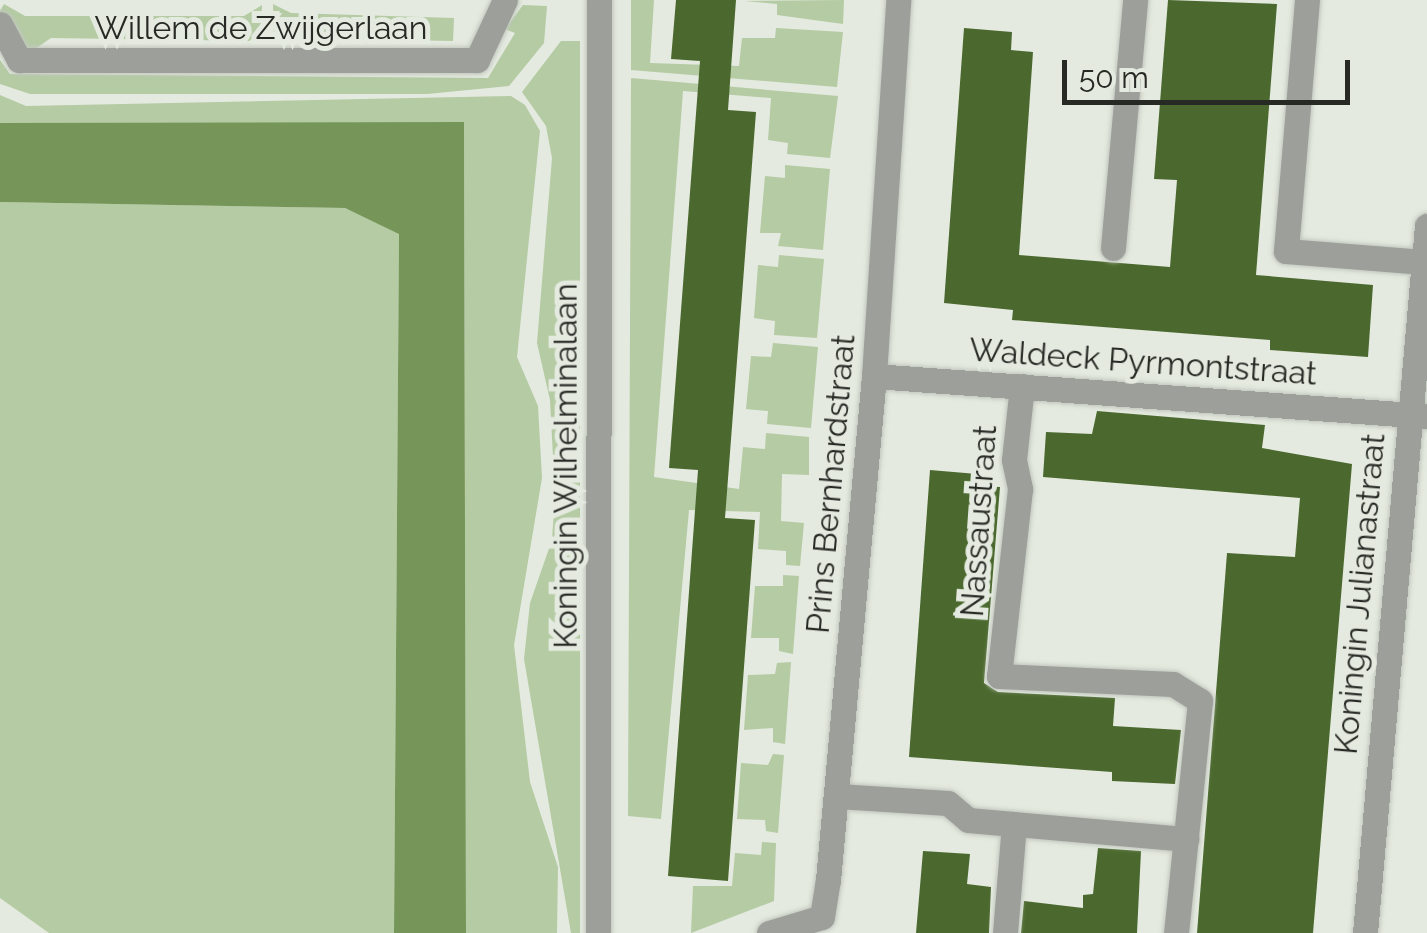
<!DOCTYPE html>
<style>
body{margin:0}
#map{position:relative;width:1427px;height:933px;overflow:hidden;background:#e4eadf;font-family:Raleway,sans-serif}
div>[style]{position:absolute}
.green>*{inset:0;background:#b4cba3}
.water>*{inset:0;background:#769659}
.building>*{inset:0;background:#4b692e}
.roads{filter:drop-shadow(0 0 2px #c2c7be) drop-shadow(0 0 2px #c2c7be)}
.minor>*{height:25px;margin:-12.5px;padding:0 12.5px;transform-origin:12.5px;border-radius:12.5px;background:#9d9f9b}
span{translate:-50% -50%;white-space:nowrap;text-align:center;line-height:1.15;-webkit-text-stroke:10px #e4eadf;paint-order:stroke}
.street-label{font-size:32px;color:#272925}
.scale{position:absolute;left:1062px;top:60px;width:288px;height:45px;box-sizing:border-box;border:5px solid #272925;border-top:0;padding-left:12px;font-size:30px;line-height:35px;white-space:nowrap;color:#272925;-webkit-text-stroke:8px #e4eadf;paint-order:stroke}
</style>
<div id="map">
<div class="green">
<i style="clip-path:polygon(631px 0,654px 0,650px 63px,739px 66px,742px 38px,775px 38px,776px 28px,843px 32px,837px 87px,631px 70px)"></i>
<i style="clip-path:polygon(844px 0,843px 24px,777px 15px,777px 4px,745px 1px)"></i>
<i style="clip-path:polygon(4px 4px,25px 16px,244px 16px,262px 5px,261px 41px,51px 38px,32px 51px,22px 47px,0 11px)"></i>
<i style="clip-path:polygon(273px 4px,291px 13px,454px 18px,453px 41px,274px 38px)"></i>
<i style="clip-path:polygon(523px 5px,547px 6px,544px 43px,509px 86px,427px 94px,30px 94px,0 84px,0 60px,10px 74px,488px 78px,515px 33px,505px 29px)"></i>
<i style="clip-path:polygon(561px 41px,580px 41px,580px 933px,571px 933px,524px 659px,530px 603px,552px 540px,555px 495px,550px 400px,537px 343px,552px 158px,546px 126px,522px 92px)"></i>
<i style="clip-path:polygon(631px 78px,838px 96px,830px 158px,787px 154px,788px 143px,768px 140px,771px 98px,683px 91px,654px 477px,739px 489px,743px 447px,765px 449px,766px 433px,809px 437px,809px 475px,782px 474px,781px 521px,804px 523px,800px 566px,786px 565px,786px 551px,758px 549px,760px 512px,689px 510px,661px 819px,628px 816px)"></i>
<i style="clip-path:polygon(0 95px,26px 106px,511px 96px,525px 105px,540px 131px,517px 357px,538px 406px,542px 478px,514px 645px,530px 782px,558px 867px,557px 933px,466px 933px,464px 123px,0 123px)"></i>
<i style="clip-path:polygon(785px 165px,830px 169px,823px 250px,778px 246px,781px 233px,760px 233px,765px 176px,785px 178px)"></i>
<i style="clip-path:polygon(0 202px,345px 208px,399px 233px,394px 933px,49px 933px,0 898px)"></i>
<i style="clip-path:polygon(779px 255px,824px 259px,817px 338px,774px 335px,775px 321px,754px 318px,758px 265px,778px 267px)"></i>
<i style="clip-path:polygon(773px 343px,818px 347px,811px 428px,767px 424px,768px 411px,746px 409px,751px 356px,771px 357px)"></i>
<i style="clip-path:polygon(783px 575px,799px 576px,793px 654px,779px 651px,779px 638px,751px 638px,755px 586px,783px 586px)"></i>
<i style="clip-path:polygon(791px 662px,785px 744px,773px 742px,773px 728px,744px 730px,748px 675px,775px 674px,777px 663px)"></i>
<i style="clip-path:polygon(773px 754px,784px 755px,778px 833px,766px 831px,765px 820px,737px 819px,741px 763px,768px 765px)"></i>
<i style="clip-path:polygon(762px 842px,776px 843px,774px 901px,691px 933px,693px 886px,732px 886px,735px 853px,761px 855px)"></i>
</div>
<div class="water">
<i style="clip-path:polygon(464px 122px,466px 933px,394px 933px,399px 234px,345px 208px,0 202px,0 123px)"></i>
</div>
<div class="building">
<i style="clip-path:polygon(676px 0,736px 0,728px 110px,756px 112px,725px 518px,755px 520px,728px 881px,668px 876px,698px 470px,669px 468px,700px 61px,671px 59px)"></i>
<i style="clip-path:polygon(1168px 0,1277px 4px,1256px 275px,1373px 285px,1368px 357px,1270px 350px,1270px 340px,1012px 320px,1013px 310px,944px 303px,964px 28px,1012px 32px,1011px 50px,1033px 52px,1019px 255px,1170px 267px,1177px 180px,1154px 179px)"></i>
<i style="clip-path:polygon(1097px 411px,1265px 425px,1262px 448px,1352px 464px,1313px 933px,1197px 933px,1227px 553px,1295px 557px,1300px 498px,1043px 477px,1046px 432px,1092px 434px)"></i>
<i style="clip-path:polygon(930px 470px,977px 474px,976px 486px,1000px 487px,984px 683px,998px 692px,1115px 698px,1113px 726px,1181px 730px,1175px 784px,1112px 781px,1112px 772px,909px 757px)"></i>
<i style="clip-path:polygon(1098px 848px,1141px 851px,1137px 933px,1021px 933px,1024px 901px,1083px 908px,1083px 895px,1093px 894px)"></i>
<i style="clip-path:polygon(923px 851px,970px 854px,967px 884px,991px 887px,989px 933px,916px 933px)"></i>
</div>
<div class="roads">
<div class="minor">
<i style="left:1307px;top:0;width:252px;rotate:94.8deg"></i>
<i style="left:1286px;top:251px;width:138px;rotate:4.6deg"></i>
<i style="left:0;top:24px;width:41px;rotate:62.2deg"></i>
<i style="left:19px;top:60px;width:458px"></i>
<i style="left:477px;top:60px;width:66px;rotate:-65deg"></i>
<i style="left:1113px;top:248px;width:249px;rotate:-84.9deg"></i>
<i style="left:874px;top:376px;width:554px;rotate:4.14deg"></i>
<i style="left:1022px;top:386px;width:74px;rotate:96.2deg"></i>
<i style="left:1014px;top:460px;width:30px;rotate:78deg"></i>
<i style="left:1020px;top:489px;width:188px;rotate:96.4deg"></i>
<i style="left:999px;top:676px;width:174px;rotate:2.6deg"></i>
<i style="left:1173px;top:684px;width:32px;rotate:32deg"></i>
<i style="left:1200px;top:701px;width:233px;rotate:95.9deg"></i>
<i style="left:838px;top:796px;width:110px;rotate:3.6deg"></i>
<i style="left:948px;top:803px;width:26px;rotate:40deg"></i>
<i style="left:968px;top:820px;width:46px;rotate:5deg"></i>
<i style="left:598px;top:933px;width:933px;rotate:-89.94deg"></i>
<i style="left:769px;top:933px;width:55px;rotate:-16.8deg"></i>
<i style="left:822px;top:917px;width:37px;rotate:-81deg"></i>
<i style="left:828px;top:880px;width:506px;rotate:-84.79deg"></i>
<i style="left:874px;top:376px;width:377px;rotate:-86.3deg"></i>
<i style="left:1005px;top:933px;width:109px;rotate:-85.3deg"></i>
<i style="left:1014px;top:824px;width:173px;rotate:5deg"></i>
<i style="left:1365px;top:933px;width:710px;rotate:-84.99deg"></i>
</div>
</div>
<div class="street-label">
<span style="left:261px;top:28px">Willem de Zwijgerlaan</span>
<span style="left:1143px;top:362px;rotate:4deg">Waldeck Pyrmontstraat</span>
<span style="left:566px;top:466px;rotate:-90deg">Koningin Wilhelminalaan</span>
<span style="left:831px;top:484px;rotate:-85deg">Prins Bernhardstraat</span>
<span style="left:979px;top:521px;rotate:-86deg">Nassaustraat</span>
<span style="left:1360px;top:594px;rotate:-85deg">Koningin Julianastraat</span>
</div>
<div class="scale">50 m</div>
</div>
